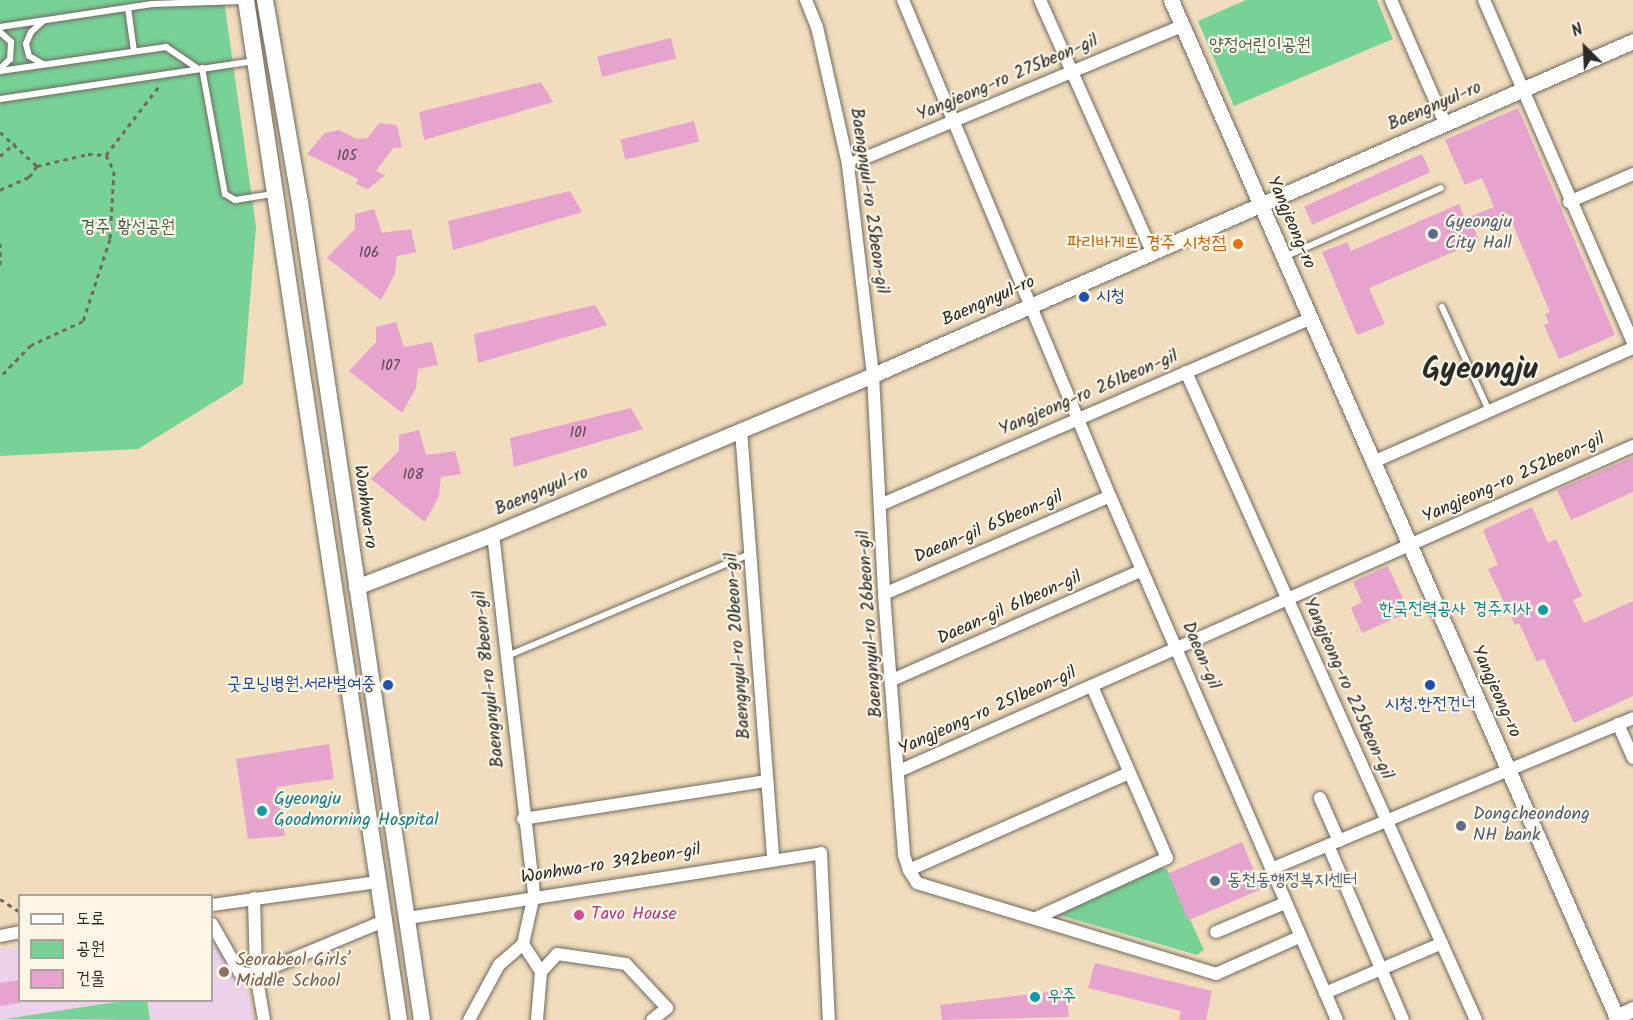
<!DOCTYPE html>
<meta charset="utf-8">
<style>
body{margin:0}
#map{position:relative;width:1633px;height:1020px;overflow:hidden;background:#f1ddbd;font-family:Kalam,"Poor Story",sans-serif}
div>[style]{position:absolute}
.built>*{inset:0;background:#ecd1ea}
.green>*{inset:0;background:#78d298}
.building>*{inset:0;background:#e6a3cd;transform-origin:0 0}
.path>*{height:3px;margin-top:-1.5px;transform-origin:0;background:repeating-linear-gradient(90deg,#70695e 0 4.5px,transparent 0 9px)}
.roads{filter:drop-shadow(0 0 2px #70695e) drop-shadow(0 0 2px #70695e)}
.service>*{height:6px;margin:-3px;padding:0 3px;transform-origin:3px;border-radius:3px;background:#fff}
.minor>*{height:12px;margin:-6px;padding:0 6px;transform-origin:6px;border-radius:6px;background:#fff}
.tertiary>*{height:15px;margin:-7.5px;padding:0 7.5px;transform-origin:7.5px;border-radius:7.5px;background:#fff}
.secondary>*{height:16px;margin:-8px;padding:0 8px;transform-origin:8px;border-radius:8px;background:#fff}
.dots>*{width:16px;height:16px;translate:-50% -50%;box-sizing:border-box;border:3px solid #fcf5e5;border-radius:50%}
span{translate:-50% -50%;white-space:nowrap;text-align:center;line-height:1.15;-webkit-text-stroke:4.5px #fcf5e5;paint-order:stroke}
.number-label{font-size:15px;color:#5a4954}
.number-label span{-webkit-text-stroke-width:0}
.park-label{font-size:18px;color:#425d4c}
.street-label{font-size:18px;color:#2b2b2b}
.service-label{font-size:18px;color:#4e5e75}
.left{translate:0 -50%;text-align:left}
.food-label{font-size:18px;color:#c56008}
.right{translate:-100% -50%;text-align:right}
.transit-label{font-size:18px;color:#164399}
.culture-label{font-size:18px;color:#0d838f}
.hotel-label{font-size:18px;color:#b23c85}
.education-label{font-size:18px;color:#785e54}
.town-label{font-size:30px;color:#2b2b2b;font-weight:700}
.legend{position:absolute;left:18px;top:894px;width:195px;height:108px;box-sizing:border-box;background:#fcf5e5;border:2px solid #a8a49b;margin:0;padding:8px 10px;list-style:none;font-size:18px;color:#2b2b2b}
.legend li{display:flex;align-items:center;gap:12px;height:30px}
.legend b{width:30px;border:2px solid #a8a49b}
.north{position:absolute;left:1555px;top:18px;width:60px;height:60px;-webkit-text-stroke:4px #fcf5e5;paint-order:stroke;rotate:336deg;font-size:16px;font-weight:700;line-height:24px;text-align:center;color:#2b2b2b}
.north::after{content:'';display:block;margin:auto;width:21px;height:27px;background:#2b2b2b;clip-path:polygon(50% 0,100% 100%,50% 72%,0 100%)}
</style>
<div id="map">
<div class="built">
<i style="clip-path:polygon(212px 931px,249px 995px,254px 1020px,0 1020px,0 948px,19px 946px,20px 1000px,212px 1000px)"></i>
</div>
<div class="green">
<i style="clip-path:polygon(0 0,224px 0,256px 227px,243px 384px,138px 449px,0 456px)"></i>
<i style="clip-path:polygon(1246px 0,1377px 0,1393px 39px,1234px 106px,1198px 21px)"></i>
<i style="clip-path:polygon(1159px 867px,1167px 869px,1204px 950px,1197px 955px,1049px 912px)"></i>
<i style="clip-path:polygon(147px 1000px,150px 1020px,5px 1019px,123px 1001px)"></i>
</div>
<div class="building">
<i style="left:671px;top:38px;width:21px;height:76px;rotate:76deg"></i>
<i style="clip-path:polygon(541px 82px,553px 102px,424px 140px,419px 112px)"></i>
<i style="clip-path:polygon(1518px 108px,1615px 335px,1559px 359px,1544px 325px,1549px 323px,1545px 314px,1550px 312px,1508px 213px,1474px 228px,1479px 241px,1369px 288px,1385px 324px,1357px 335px,1322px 252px,1347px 242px,1351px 251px,1459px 204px,1465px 219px,1494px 207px,1482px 178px,1465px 185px,1445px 140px)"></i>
<i style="left:694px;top:121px;width:21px;height:76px;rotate:76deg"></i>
<i style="clip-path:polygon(379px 123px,397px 125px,402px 147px,393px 148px,376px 171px,385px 175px,368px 189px,356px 184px,358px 179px,307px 154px,325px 133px,339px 130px,357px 139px,368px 138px)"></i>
<i style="left:1422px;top:154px;width:20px;height:129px;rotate:66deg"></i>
<i style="clip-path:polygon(570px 191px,582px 212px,453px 250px,448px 221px)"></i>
<i style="clip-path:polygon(374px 209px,382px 233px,411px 229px,416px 252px,397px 256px,395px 274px,381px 300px,327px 258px,355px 229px,355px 214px)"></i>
<i style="clip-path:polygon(595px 305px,607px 325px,478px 363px,474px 334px)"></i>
<i style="clip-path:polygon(396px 322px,404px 347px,432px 342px,438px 365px,418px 369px,416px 388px,402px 413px,349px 371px,376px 342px,376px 327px)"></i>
<i style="clip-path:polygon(631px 408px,643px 429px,514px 467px,510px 438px)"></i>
<i style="clip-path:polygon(419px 430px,426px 455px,455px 451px,461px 474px,441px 477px,439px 496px,425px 522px,371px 479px,399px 451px,399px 435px)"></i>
<i style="clip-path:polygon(1633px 457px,1633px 492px,1571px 520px,1557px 490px)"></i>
<i style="clip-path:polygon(1532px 507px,1548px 543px,1556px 539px,1582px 596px,1573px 600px,1584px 623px,1633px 601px,1633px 696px,1574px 723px,1544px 659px,1537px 662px,1519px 623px,1515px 625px,1488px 569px,1498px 565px,1483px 530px)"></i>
<i style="clip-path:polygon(1388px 566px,1409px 612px,1362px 633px,1351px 608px,1362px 602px,1353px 582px)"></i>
<i style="clip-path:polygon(329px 744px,334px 779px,276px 787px,285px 836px,248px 839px,236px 759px)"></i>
<i style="left:1242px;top:842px;width:51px;height:80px;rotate:67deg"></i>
<i style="clip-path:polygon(1095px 963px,1212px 991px,1206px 1020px,1179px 1020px,1181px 1011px,1088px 988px)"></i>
<i style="clip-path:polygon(20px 980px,20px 1003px,0 1006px,0 983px)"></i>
<i style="clip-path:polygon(1066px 990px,1069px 1017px,942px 1020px,940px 1005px)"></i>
</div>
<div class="path">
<i style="left:0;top:132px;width:50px;rotate:42.6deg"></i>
<i style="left:106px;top:155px;width:88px;rotate:-52.4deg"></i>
<i style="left:0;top:156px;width:20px;rotate:-41deg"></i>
<i style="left:0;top:190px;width:32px;rotate:-24deg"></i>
<i style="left:29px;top:177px;width:14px;rotate:-54deg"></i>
<i style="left:37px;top:166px;width:52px;rotate:-13.2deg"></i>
<i style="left:88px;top:154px;width:18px;rotate:3deg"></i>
<i style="left:106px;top:155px;width:18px;rotate:63deg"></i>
<i style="left:114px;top:171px;width:68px;rotate:93.4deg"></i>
<i style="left:110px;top:239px;width:86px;rotate:108.2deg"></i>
<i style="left:83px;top:321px;width:57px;rotate:155.2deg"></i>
<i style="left:31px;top:345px;width:45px;rotate:134.1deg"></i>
<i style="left:0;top:243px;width:22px;rotate:90deg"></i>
<i style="left:0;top:899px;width:24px;rotate:33deg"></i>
</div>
<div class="roads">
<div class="service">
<i style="left:128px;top:8px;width:43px;rotate:82.1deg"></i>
<i style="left:43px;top:21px;width:16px;rotate:137deg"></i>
<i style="left:31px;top:32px;width:13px;rotate:113deg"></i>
<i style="left:26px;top:44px;width:12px;rotate:76deg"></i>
<i style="left:29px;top:56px;width:16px;rotate:30deg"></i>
<i style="left:0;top:27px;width:154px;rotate:-8.6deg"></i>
<i style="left:152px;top:4px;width:91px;rotate:-1.9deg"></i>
<i style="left:0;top:32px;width:15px;rotate:42deg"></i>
<i style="left:11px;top:42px;width:17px;rotate:93deg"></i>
<i style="left:10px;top:59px;width:14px;rotate:135deg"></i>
<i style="left:202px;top:68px;width:128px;rotate:79.7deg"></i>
<i style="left:225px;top:194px;width:12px;rotate:31deg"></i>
<i style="left:235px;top:200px;width:39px;rotate:-9deg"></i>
<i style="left:0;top:71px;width:168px;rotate:-8.2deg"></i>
<i style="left:166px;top:47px;width:37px;rotate:34deg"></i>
<i style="left:0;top:99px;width:258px;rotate:-8.5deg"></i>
<i style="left:1284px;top:257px;width:171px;rotate:-23.7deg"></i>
<i style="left:1442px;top:307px;width:114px;rotate:65.7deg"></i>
<i style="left:507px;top:656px;width:264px;rotate:-22.8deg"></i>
</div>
<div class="minor">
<i style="left:806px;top:0;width:29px;rotate:68deg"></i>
<i style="left:817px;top:27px;width:141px;rotate:77.3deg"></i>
<i style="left:848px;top:165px;width:211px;rotate:83.2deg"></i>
<i style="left:873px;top:375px;width:219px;rotate:87.1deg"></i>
<i style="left:884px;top:594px;width:262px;rotate:85.6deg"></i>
<i style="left:904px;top:855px;width:16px;rotate:72deg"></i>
<i style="left:909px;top:870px;width:15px;rotate:58deg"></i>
<i style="left:917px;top:883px;width:313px;rotate:16.9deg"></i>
<i style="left:1216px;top:974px;width:91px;rotate:-24deg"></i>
<i style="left:903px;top:0;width:537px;rotate:67.35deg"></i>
<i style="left:1110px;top:496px;width:571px;rotate:66.58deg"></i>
<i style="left:1040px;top:0;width:276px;rotate:66deg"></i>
<i style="left:1391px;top:0;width:134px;rotate:66.3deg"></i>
<i style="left:1484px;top:0;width:374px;rotate:66.5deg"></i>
<i style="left:848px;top:165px;width:362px;rotate:-22.6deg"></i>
<i style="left:1569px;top:202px;width:70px;rotate:-23.6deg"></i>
<i style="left:1186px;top:372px;width:710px;rotate:65.89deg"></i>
<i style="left:741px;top:430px;width:430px;rotate:85.7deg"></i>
<i style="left:1373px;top:462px;width:284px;rotate:-23.7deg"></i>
<i style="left:882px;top:504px;width:468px;rotate:-23.4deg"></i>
<i style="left:493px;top:534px;width:363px;rotate:83.5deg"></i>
<i style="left:534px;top:895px;width:50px;rotate:102.7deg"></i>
<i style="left:884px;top:594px;width:246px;rotate:-23.4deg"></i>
<i style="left:892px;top:680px;width:273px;rotate:-23.7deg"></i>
<i style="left:1618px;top:724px;width:37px;rotate:66deg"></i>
<i style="left:899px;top:771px;width:803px;rotate:-23.88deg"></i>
<i style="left:1320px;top:798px;width:47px;rotate:66.2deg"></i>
<i style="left:523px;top:819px;width:247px;rotate:-8.9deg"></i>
<i style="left:1328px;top:845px;width:190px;rotate:66.8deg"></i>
<i style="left:1271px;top:869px;width:392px;rotate:-22.6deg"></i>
<i style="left:909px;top:870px;width:240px;rotate:-23.8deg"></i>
<i style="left:254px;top:898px;width:76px;rotate:88.5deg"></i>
<i style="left:256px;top:974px;width:47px;rotate:80.1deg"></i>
<i style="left:212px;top:905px;width:167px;rotate:-7.9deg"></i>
<i style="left:408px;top:918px;width:418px;rotate:-8.9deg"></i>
<i style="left:821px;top:853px;width:167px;rotate:87.3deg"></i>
<i style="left:1036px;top:918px;width:144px;rotate:-24.6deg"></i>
<i style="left:1167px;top:858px;width:188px;rotate:-113.6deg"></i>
<i style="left:212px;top:924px;width:56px;rotate:60.3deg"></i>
<i style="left:240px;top:973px;width:16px;rotate:4deg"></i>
<i style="left:256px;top:974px;width:139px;rotate:-22.5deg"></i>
<i style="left:1216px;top:932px;width:75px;rotate:-22.8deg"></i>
<i style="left:0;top:936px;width:20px;rotate:-11deg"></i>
<i style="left:523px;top:944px;width:33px;rotate:57deg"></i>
<i style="left:541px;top:972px;width:48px;rotate:94.8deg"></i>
<i style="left:541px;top:972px;width:24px;rotate:-48deg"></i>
<i style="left:557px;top:954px;width:70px;rotate:8.2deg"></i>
<i style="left:626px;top:964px;width:60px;rotate:47deg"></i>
<i style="left:667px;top:1008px;width:19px;rotate:141deg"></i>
<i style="left:1325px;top:993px;width:127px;rotate:-23.1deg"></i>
<i style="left:469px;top:1020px;width:63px;rotate:-61.4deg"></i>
<i style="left:499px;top:965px;width:32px;rotate:-41deg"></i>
</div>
<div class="tertiary">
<i style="left:1171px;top:0;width:1114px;rotate:66.34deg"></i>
<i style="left:356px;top:587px;width:147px;rotate:-21.1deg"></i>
<i style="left:493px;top:534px;width:412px;rotate:-22.7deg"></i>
<i style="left:873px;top:375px;width:830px;rotate:-23.72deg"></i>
<i style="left:1616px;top:1017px;width:19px;rotate:-25deg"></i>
</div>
<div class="secondary">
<i style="left:246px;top:0;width:1031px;rotate:81.47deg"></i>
<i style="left:265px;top:0;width:205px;rotate:80.2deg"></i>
<i style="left:300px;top:202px;width:827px;rotate:81.52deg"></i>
</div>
</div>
<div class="dots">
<i style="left:1433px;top:234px;background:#5c6f8a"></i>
<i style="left:1238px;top:244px;background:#e8710a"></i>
<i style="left:1084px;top:297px;background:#1a4fb4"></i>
<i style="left:1543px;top:610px;background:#0f9aa8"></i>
<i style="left:388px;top:685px;background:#1a4fb4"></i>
<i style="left:1430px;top:685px;background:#1a4fb4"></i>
<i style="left:262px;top:811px;background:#0f9aa8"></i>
<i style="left:1461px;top:826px;background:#5c6f8a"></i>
<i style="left:1215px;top:881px;background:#5c6f8a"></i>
<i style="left:579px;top:915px;background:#d1479c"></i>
<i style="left:224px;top:972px;background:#8d6e63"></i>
<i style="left:1035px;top:997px;background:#0f9aa8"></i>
</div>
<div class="number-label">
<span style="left:347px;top:157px">105</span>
<span style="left:369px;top:254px">106</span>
<span style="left:390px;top:367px">107</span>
<span style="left:578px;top:434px">101</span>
<span style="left:413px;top:476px">108</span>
</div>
<div class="park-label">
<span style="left:1260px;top:46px">양정어린이공원</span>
<span style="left:128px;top:228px">경주 황성공원</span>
</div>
<div class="street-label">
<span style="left:1008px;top:79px;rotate:-23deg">Yangjeong-ro 275beon-gil</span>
<span style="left:1435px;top:107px;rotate:-23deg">Baengnyul-ro</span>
<span style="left:868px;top:201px;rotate:82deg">Baengnyul-ro 25beon-gil</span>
<span style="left:1290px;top:223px;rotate:67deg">Yangjeong-ro</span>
<span style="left:989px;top:302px;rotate:-24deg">Baengnyul-ro</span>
<span style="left:1089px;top:394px;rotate:-23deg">Yangjeong-ro 261beon-gil</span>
<span style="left:1514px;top:479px;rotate:-24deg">Yangjeong-ro 252beon-gil</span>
<span style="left:542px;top:492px;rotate:-23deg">Baengnyul-ro</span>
<span style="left:364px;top:507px;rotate:82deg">Wonhwa-ro</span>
<span style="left:989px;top:528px;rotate:-23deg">Daean-gil 65beon-gil</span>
<span style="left:1010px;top:609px;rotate:-24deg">Daean-gil 61beon-gil</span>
<span style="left:871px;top:624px;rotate:-94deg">Baengnyul-ro 26beon-gil</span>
<span style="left:739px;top:646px;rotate:-94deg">Baengnyul-ro 20beon-gil</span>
<span style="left:1200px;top:656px;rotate:67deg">Daean-gil</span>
<span style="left:490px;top:679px;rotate:-96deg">Baengnyul-ro 8beon-gil</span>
<span style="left:1347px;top:689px;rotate:66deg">Yangjeong-ro 225beon-gil</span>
<span style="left:1495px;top:692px;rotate:66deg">Yangjeong-ro</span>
<span style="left:988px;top:712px;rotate:-24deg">Yangjeong-ro 251beon-gil</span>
<span style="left:611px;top:865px;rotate:-9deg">Wonhwa-ro 392beon-gil</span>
</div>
<div class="service-label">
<span class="left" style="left:1445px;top:234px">Gyeongju<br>City Hall</span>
<span class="left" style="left:1473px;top:826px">Dongcheondong<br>NH bank</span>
<span class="left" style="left:1227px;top:881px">동천동행정복지센터</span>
</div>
<div class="food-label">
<span class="right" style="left:1226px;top:244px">파리바게뜨 경주 시청점</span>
</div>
<div class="transit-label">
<span class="left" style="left:1096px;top:297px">시청</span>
<span class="right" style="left:376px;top:685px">굿모닝병원.서라벌여중</span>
<span style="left:1430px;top:705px">시청.한전건너</span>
</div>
<div class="culture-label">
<span class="right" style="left:1531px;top:610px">한국전력공사 경주지사</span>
<span class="left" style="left:274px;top:811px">Gyeongju<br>Goodmorning Hospital</span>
<span class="left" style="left:1047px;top:997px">우주</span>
</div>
<div class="hotel-label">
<span class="left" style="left:591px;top:915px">Tavo House</span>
</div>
<div class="education-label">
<span class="left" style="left:236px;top:972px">Seorabeol Girls’<br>Middle School</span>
</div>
<div class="town-label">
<span style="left:1480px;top:370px">Gyeongju</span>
</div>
<ul class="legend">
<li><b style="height:8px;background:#fff"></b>도로</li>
<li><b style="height:16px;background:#78d298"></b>공원</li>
<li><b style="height:16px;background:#e6a3cd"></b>건물</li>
</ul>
<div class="north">N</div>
</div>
